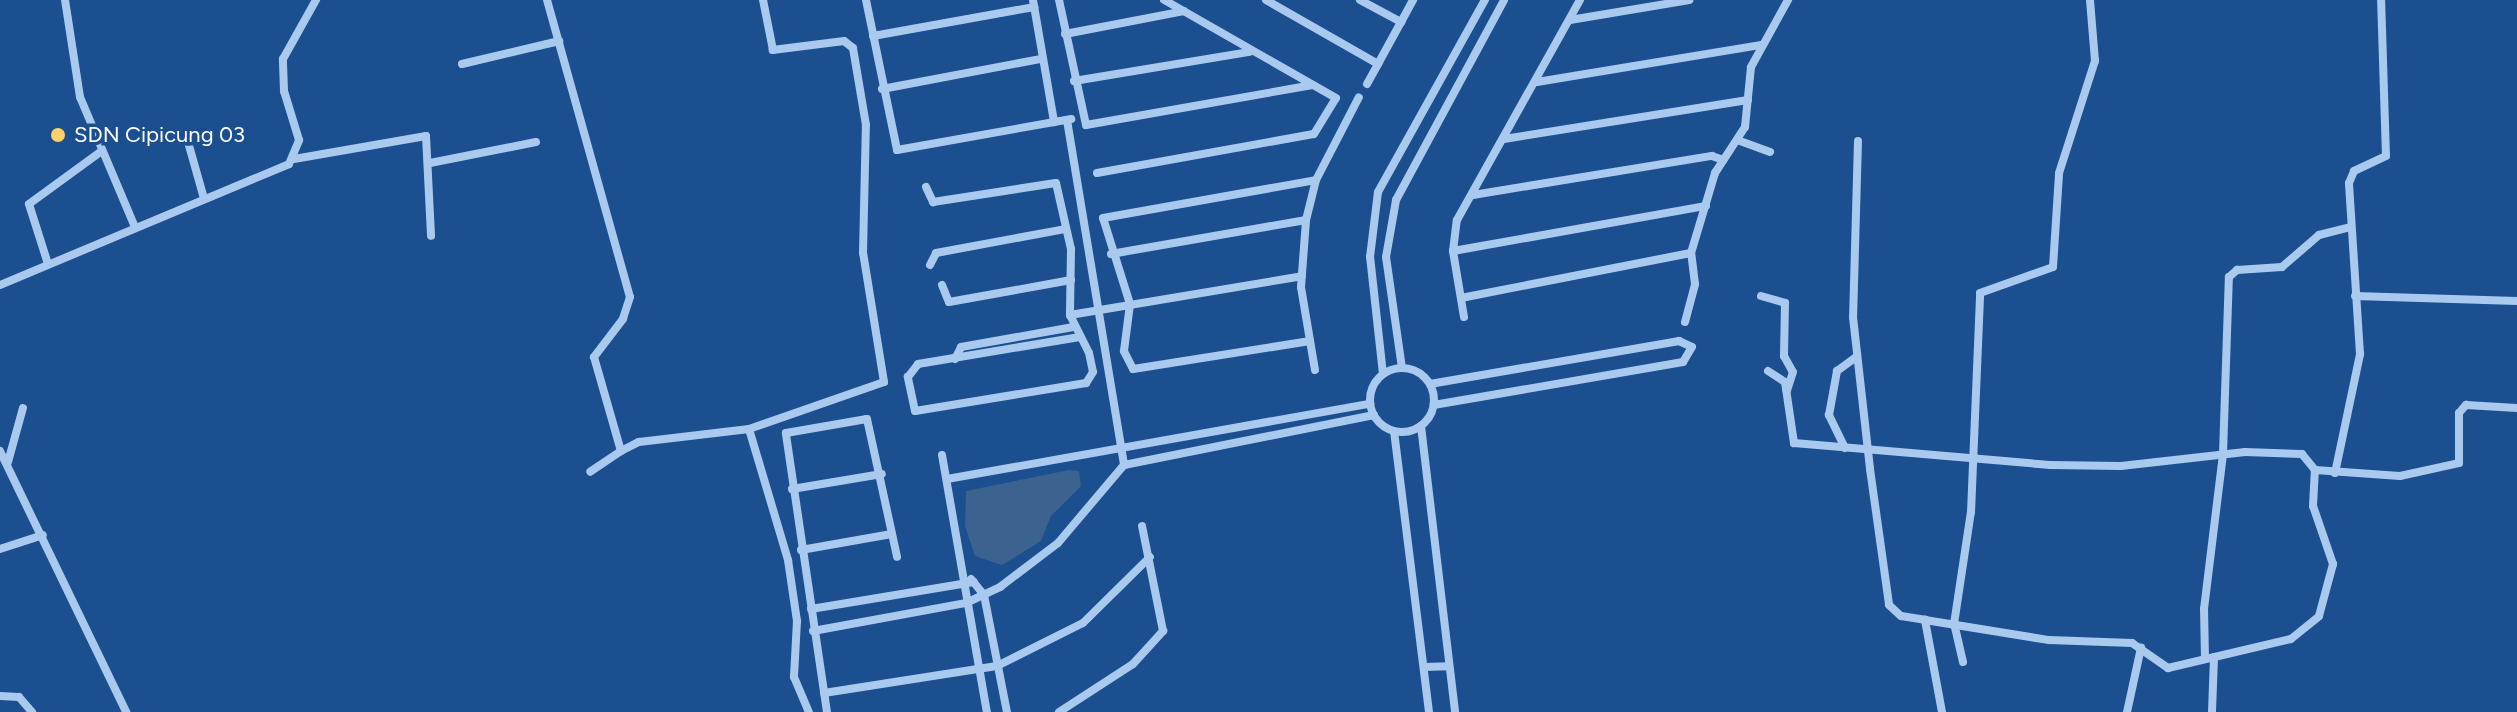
<!DOCTYPE html>
<style>
body{margin:0}
#map{position:relative;width:2517px;height:712px;overflow:hidden;background:#1b4f8f;font-family:Figtree,sans-serif}
div>[style]{position:absolute}
.water>*{inset:0;background:#3c6290}
.minor>*{height:8px;margin:-4px;padding:0 4px;transform-origin:4px;border-radius:4px;background:#a9c9ee}
.minor>.ring{margin:-4px;padding:0;box-sizing:content-box;background:none;border:8px solid #a9c9ee;border-radius:50%}
.dots>*{width:22px;height:22px;translate:-50% -50%;box-sizing:border-box;border:4px solid #1b4f8f;border-radius:50%}
span{translate:-50% -50%;white-space:nowrap;text-align:center;line-height:1.15;-webkit-text-stroke:7px #1b4f8f;paint-order:stroke}
.poi-label{font-size:22px;color:#fff}
.left{translate:0 -50%;text-align:left}
</style>
<div id="map">
<div class="water">
<i style="clip-path:polygon(1069px 470px,1079px 471px,1081px 486px,1051px 516px,1041px 541px,1002px 565px,975px 556px,965px 526px,966px 491px)"></i>
</div>
<div class="minor">
<i style="left:65px;top:0;width:98px;rotate:81.2deg"></i>
<i style="left:80px;top:97px;width:139px;rotate:67.1deg"></i>
<i style="left:547px;top:0;width:308px;rotate:74.4deg"></i>
<i style="left:630px;top:297px;width:23px;rotate:108deg"></i>
<i style="left:623px;top:319px;width:48px;rotate:127.3deg"></i>
<i style="left:594px;top:357px;width:98px;rotate:74deg"></i>
<i style="left:621px;top:451px;width:37px;rotate:146deg"></i>
<i style="left:866px;top:0;width:153px;rotate:78.3deg"></i>
<i style="left:897px;top:150px;width:177px;rotate:-10.1deg"></i>
<i style="left:1033px;top:0;width:124px;rotate:80.2deg"></i>
<i style="left:1059px;top:0;width:128px;rotate:77.8deg"></i>
<i style="left:1086px;top:125px;width:230px;rotate:-10deg"></i>
<i style="left:1266px;top:0;width:129px;rotate:29.7deg"></i>
<i style="left:1378px;top:64px;width:73px;rotate:-61.3deg"></i>
<i style="left:1360px;top:0;width:47px;rotate:28.2deg"></i>
<i style="left:1570px;top:20px;width:121px;rotate:-9.5deg"></i>
<i style="left:1065px;top:34px;width:121px;rotate:-10.9deg"></i>
<i style="left:873px;top:36px;width:164px;rotate:-10.2deg"></i>
<i style="left:462px;top:64px;width:100px;rotate:-13.3deg"></i>
<i style="left:1074px;top:81px;width:178px;rotate:-9.4deg"></i>
<i style="left:1537px;top:82px;width:226px;rotate:-9.4deg"></i>
<i style="left:1367px;top:84px;width:23px;rotate:-61deg"></i>
<i style="left:882px;top:89px;width:162px;rotate:-10.7deg"></i>
<i style="left:1067px;top:120px;width:350px;rotate:80.6deg"></i>
<i style="left:1504px;top:139px;width:247px;rotate:-9.1deg"></i>
<i style="left:1740px;top:141px;width:32px;rotate:20deg"></i>
<i style="left:1858px;top:141px;width:176px;rotate:91.6deg"></i>
<i style="left:1853px;top:317px;width:153px;rotate:83.6deg"></i>
<i style="left:1870px;top:469px;width:137px;rotate:82deg"></i>
<i style="left:1889px;top:605px;width:16px;rotate:43deg"></i>
<i style="left:1901px;top:616px;width:24px;rotate:9deg"></i>
<i style="left:188px;top:142px;width:55px;rotate:74.2deg"></i>
<i style="left:294px;top:159px;width:134px;rotate:-9.9deg"></i>
<i style="left:426px;top:136px;width:100px;rotate:87.1deg"></i>
<i style="left:430px;top:163px;width:108px;rotate:-11.2deg"></i>
<i style="left:1097px;top:173px;width:220px;rotate:-10.2deg"></i>
<i style="left:1314px;top:134px;width:42px;rotate:-58.6deg"></i>
<i style="left:1336px;top:98px;width:198px;rotate:-150.3deg"></i>
<i style="left:926px;top:187px;width:17px;rotate:65deg"></i>
<i style="left:933px;top:202px;width:124px;rotate:-8.8deg"></i>
<i style="left:1056px;top:183px;width:68px;rotate:77.2deg"></i>
<i style="left:1071px;top:249px;width:66px;rotate:90.9deg"></i>
<i style="left:1070px;top:315px;width:42px;rotate:63.4deg"></i>
<i style="left:1089px;top:353px;width:19px;rotate:78deg"></i>
<i style="left:1093px;top:372px;width:13px;rotate:122deg"></i>
<i style="left:1086px;top:383px;width:173px;rotate:170.7deg"></i>
<i style="left:915px;top:411px;width:35px;rotate:-102deg"></i>
<i style="left:908px;top:377px;width:16px;rotate:-52deg"></i>
<i style="left:918px;top:364px;width:164px;rotate:-9.5deg"></i>
<i style="left:1473px;top:195px;width:242px;rotate:-9.3deg"></i>
<i style="left:1712px;top:156px;width:12px;rotate:20deg"></i>
<i style="left:1453px;top:251px;width:257px;rotate:-10.1deg"></i>
<i style="left:1111px;top:254px;width:198px;rotate:-9.9deg"></i>
<i style="left:48px;top:264px;width:63px;rotate:-107.6deg"></i>
<i style="left:29px;top:204px;width:87px;rotate:-36.1deg"></i>
<i style="left:930px;top:265px;width:13px;rotate:-63deg"></i>
<i style="left:936px;top:253px;width:131px;rotate:-10.5deg"></i>
<i style="left:0;top:285px;width:313px;rotate:-22.7deg"></i>
<i style="left:289px;top:164px;width:26px;rotate:-67deg"></i>
<i style="left:299px;top:140px;width:51px;rotate:-107deg"></i>
<i style="left:284px;top:91px;width:32px;rotate:-92deg"></i>
<i style="left:283px;top:59px;width:68px;rotate:-60.8deg"></i>
<i style="left:942px;top:285px;width:18px;rotate:68deg"></i>
<i style="left:949px;top:302px;width:124px;rotate:-10.2deg"></i>
<i style="left:1761px;top:296px;width:25px;rotate:16deg"></i>
<i style="left:1785px;top:303px;width:53px;rotate:91.1deg"></i>
<i style="left:1784px;top:356px;width:18px;rotate:61deg"></i>
<i style="left:1793px;top:372px;width:20px;rotate:108deg"></i>
<i style="left:2355px;top:296px;width:162px;rotate:1.8deg"></i>
<i style="left:1461px;top:298px;width:234px;rotate:-11.1deg"></i>
<i style="left:1691px;top:253px;width:84px;rotate:-73.3deg"></i>
<i style="left:1715px;top:173px;width:55px;rotate:-56.9deg"></i>
<i style="left:1745px;top:127px;width:60px;rotate:-84.3deg"></i>
<i style="left:1751px;top:67px;width:77px;rotate:-61.1deg"></i>
<i style="left:1070px;top:315px;width:235px;rotate:-9.5deg"></i>
<i style="left:1464px;top:317px;width:67px;rotate:-99.5deg"></i>
<i style="left:1453px;top:251px;width:31px;rotate:-83deg"></i>
<i style="left:1457px;top:220px;width:252px;rotate:-60.8deg"></i>
<i style="left:1685px;top:322px;width:39px;rotate:-75deg"></i>
<i style="left:1695px;top:284px;width:31px;rotate:-97deg"></i>
<i style="left:1310px;top:341px;width:179px;rotate:171deg"></i>
<i style="left:1133px;top:369px;width:20px;rotate:-117deg"></i>
<i style="left:1124px;top:351px;width:47px;rotate:-82.7deg"></i>
<i style="left:1130px;top:304px;width:90px;rotate:-107.4deg"></i>
<i style="left:1103px;top:218px;width:216px;rotate:-10.1deg"></i>
<i style="left:955px;top:359px;width:13px;rotate:-63deg"></i>
<i style="left:961px;top:347px;width:114px;rotate:-10.1deg"></i>
<i class="ring" style="left:1370px;top:368px;width:56px;height:56px"></i>
<i style="left:1402px;top:368px;width:112px;rotate:-98.2deg"></i>
<i style="left:1386px;top:257px;width:58px;rotate:-80deg"></i>
<i style="left:1396px;top:200px;width:227px;rotate:-61.6deg"></i>
<i style="left:1315px;top:370px;width:84px;rotate:-99.6deg"></i>
<i style="left:1301px;top:287px;width:67px;rotate:-85.7deg"></i>
<i style="left:1306px;top:220px;width:41px;rotate:-76deg"></i>
<i style="left:1316px;top:180px;width:93px;rotate:-62.6deg"></i>
<i style="left:1768px;top:371px;width:20px;rotate:33deg"></i>
<i style="left:1785px;top:382px;width:62px;rotate:81.6deg"></i>
<i style="left:1794px;top:443px;width:257px;rotate:4.9deg"></i>
<i style="left:2050px;top:465px;width:71px;rotate:0.8deg"></i>
<i style="left:2121px;top:466px;width:125px;rotate:-6.4deg"></i>
<i style="left:2245px;top:452px;width:57px;rotate:2deg"></i>
<i style="left:2302px;top:454px;width:21px;rotate:51deg"></i>
<i style="left:2315px;top:470px;width:85px;rotate:4deg"></i>
<i style="left:2400px;top:476px;width:60px;rotate:-12.4deg"></i>
<i style="left:2459px;top:463px;width:50px;rotate:-90deg"></i>
<i style="left:2459px;top:413px;width:11px;rotate:-49deg"></i>
<i style="left:2466px;top:405px;width:51px;rotate:3.4deg"></i>
<i style="left:1383px;top:374px;width:118px;rotate:-96.3deg"></i>
<i style="left:1370px;top:257px;width:65px;rotate:-83deg"></i>
<i style="left:1378px;top:192px;width:220px;rotate:-60.9deg"></i>
<i style="left:1430px;top:384px;width:253px;rotate:-9.8deg"></i>
<i style="left:1679px;top:341px;width:14px;rotate:25deg"></i>
<i style="left:1692px;top:347px;width:17px;rotate:121deg"></i>
<i style="left:1683px;top:362px;width:253px;rotate:170.2deg"></i>
<i style="left:1421px;top:426px;width:288px;rotate:83.2deg"></i>
<i style="left:749px;top:429px;width:137px;rotate:73.4deg"></i>
<i style="left:788px;top:560px;width:62px;rotate:81.6deg"></i>
<i style="left:797px;top:621px;width:56px;rotate:93.1deg"></i>
<i style="left:794px;top:677px;width:38px;rotate:67deg"></i>
<i style="left:1394px;top:431px;width:283px;rotate:82.9deg"></i>
<i style="left:1845px;top:448px;width:37px;rotate:-116deg"></i>
<i style="left:1829px;top:415px;width:45px;rotate:-79.7deg"></i>
<i style="left:1837px;top:371px;width:22px;rotate:-36deg"></i>
<i style="left:0;top:451px;width:290px;rotate:64.2deg"></i>
<i style="left:621px;top:451px;width:20px;rotate:-27deg"></i>
<i style="left:639px;top:442px;width:111px;rotate:-6.7deg"></i>
<i style="left:749px;top:429px;width:143px;rotate:-19.2deg"></i>
<i style="left:884px;top:382px;width:131px;rotate:-99.2deg"></i>
<i style="left:863px;top:253px;width:128px;rotate:-88.7deg"></i>
<i style="left:866px;top:125px;width:78px;rotate:-99.6deg"></i>
<i style="left:853px;top:48px;width:11px;rotate:-142deg"></i>
<i style="left:844px;top:41px;width:72px;rotate:172.8deg"></i>
<i style="left:773px;top:50px;width:51px;rotate:-101.3deg"></i>
<i style="left:942px;top:455px;width:261px;rotate:80.1deg"></i>
<i style="left:8px;top:462px;width:56px;rotate:-74.5deg"></i>
<i style="left:2335px;top:473px;width:122px;rotate:-78.1deg"></i>
<i style="left:2360px;top:354px;width:171px;rotate:-93.7deg"></i>
<i style="left:2349px;top:183px;width:13px;rotate:-67deg"></i>
<i style="left:2354px;top:171px;width:35px;rotate:-25deg"></i>
<i style="left:2386px;top:156px;width:156px;rotate:-91.8deg"></i>
<i style="left:947px;top:479px;width:430px;rotate:-10.1deg"></i>
<i style="left:792px;top:489px;width:91px;rotate:-9.5deg"></i>
<i style="left:0;top:549px;width:45px;rotate:-18deg"></i>
<i style="left:801px;top:550px;width:92px;rotate:-10deg"></i>
<i style="left:971px;top:579px;width:21px;rotate:51deg"></i>
<i style="left:984px;top:595px;width:119px;rotate:78.9deg"></i>
<i style="left:811px;top:609px;width:165px;rotate:-9.4deg"></i>
<i style="left:813px;top:631px;width:156px;rotate:-10.4deg"></i>
<i style="left:966px;top:603px;width:38px;rotate:-25deg"></i>
<i style="left:1000px;top:587px;width:73px;rotate:-37.2deg"></i>
<i style="left:1058px;top:543px;width:102px;rotate:-49.8deg"></i>
<i style="left:1124px;top:465px;width:255px;rotate:-11.3deg"></i>
<i style="left:2205px;top:659px;width:50px;rotate:-91.1deg"></i>
<i style="left:2204px;top:609px;width:156px;rotate:-83deg"></i>
<i style="left:2223px;top:454px;width:177px;rotate:-88.1deg"></i>
<i style="left:2229px;top:277px;width:11px;rotate:-41deg"></i>
<i style="left:2237px;top:270px;width:45px;rotate:-3.8deg"></i>
<i style="left:2282px;top:267px;width:49px;rotate:-40.9deg"></i>
<i style="left:2319px;top:235px;width:30px;rotate:-14deg"></i>
<i style="left:1963px;top:662px;width:39px;rotate:-103deg"></i>
<i style="left:1954px;top:624px;width:113px;rotate:-81.4deg"></i>
<i style="left:1971px;top:512px;width:219px;rotate:-87.6deg"></i>
<i style="left:1980px;top:293px;width:77px;rotate:-19.6deg"></i>
<i style="left:2053px;top:267px;width:94px;rotate:-86.3deg"></i>
<i style="left:2059px;top:173px;width:118px;rotate:-72.2deg"></i>
<i style="left:2095px;top:61px;width:61px;rotate:-94.7deg"></i>
<i style="left:1424px;top:667px;width:25px;rotate:-2deg"></i>
<i style="left:824px;top:693px;width:175px;rotate:-8.9deg"></i>
<i style="left:997px;top:666px;width:96px;rotate:-26.6deg"></i>
<i style="left:1083px;top:623px;width:94px;rotate:-44.6deg"></i>
<i style="left:0;top:696px;width:19px;rotate:3deg"></i>
<i style="left:19px;top:697px;width:20px;rotate:49deg"></i>
<i style="left:827px;top:712px;width:282px;rotate:-98.4deg"></i>
<i style="left:786px;top:433px;width:82px;rotate:-9.8deg"></i>
<i style="left:867px;top:419px;width:141px;rotate:77.7deg"></i>
<i style="left:1059px;top:712px;width:88px;rotate:-33deg"></i>
<i style="left:1133px;top:664px;width:45px;rotate:-47.7deg"></i>
<i style="left:1163px;top:631px;width:107px;rotate:-101.3deg"></i>
<i style="left:1942px;top:712px;width:94px;rotate:-100.5deg"></i>
<i style="left:1925px;top:620px;width:126px;rotate:9.2deg"></i>
<i style="left:2049px;top:640px;width:83px;rotate:2.1deg"></i>
<i style="left:2132px;top:643px;width:44px;rotate:34.8deg"></i>
<i style="left:2168px;top:668px;width:126px;rotate:-13.3deg"></i>
<i style="left:2291px;top:639px;width:36px;rotate:-39deg"></i>
<i style="left:2319px;top:616px;width:54px;rotate:-74.9deg"></i>
<i style="left:2333px;top:564px;width:61px;rotate:-109deg"></i>
<i style="left:2313px;top:506px;width:36px;rotate:-87deg"></i>
<i style="left:2127px;top:712px;width:66px;rotate:-77.7deg"></i>
<i style="left:2212px;top:712px;width:55px;rotate:-87.9deg"></i>
</div>
<div class="dots">
<i style="left:58px;top:135px;background:#ffd166"></i>
</div>
<div class="poi-label">
<span class="left" style="left:74px;top:135px">SDN Cipicung 03</span>
</div>
</div>
